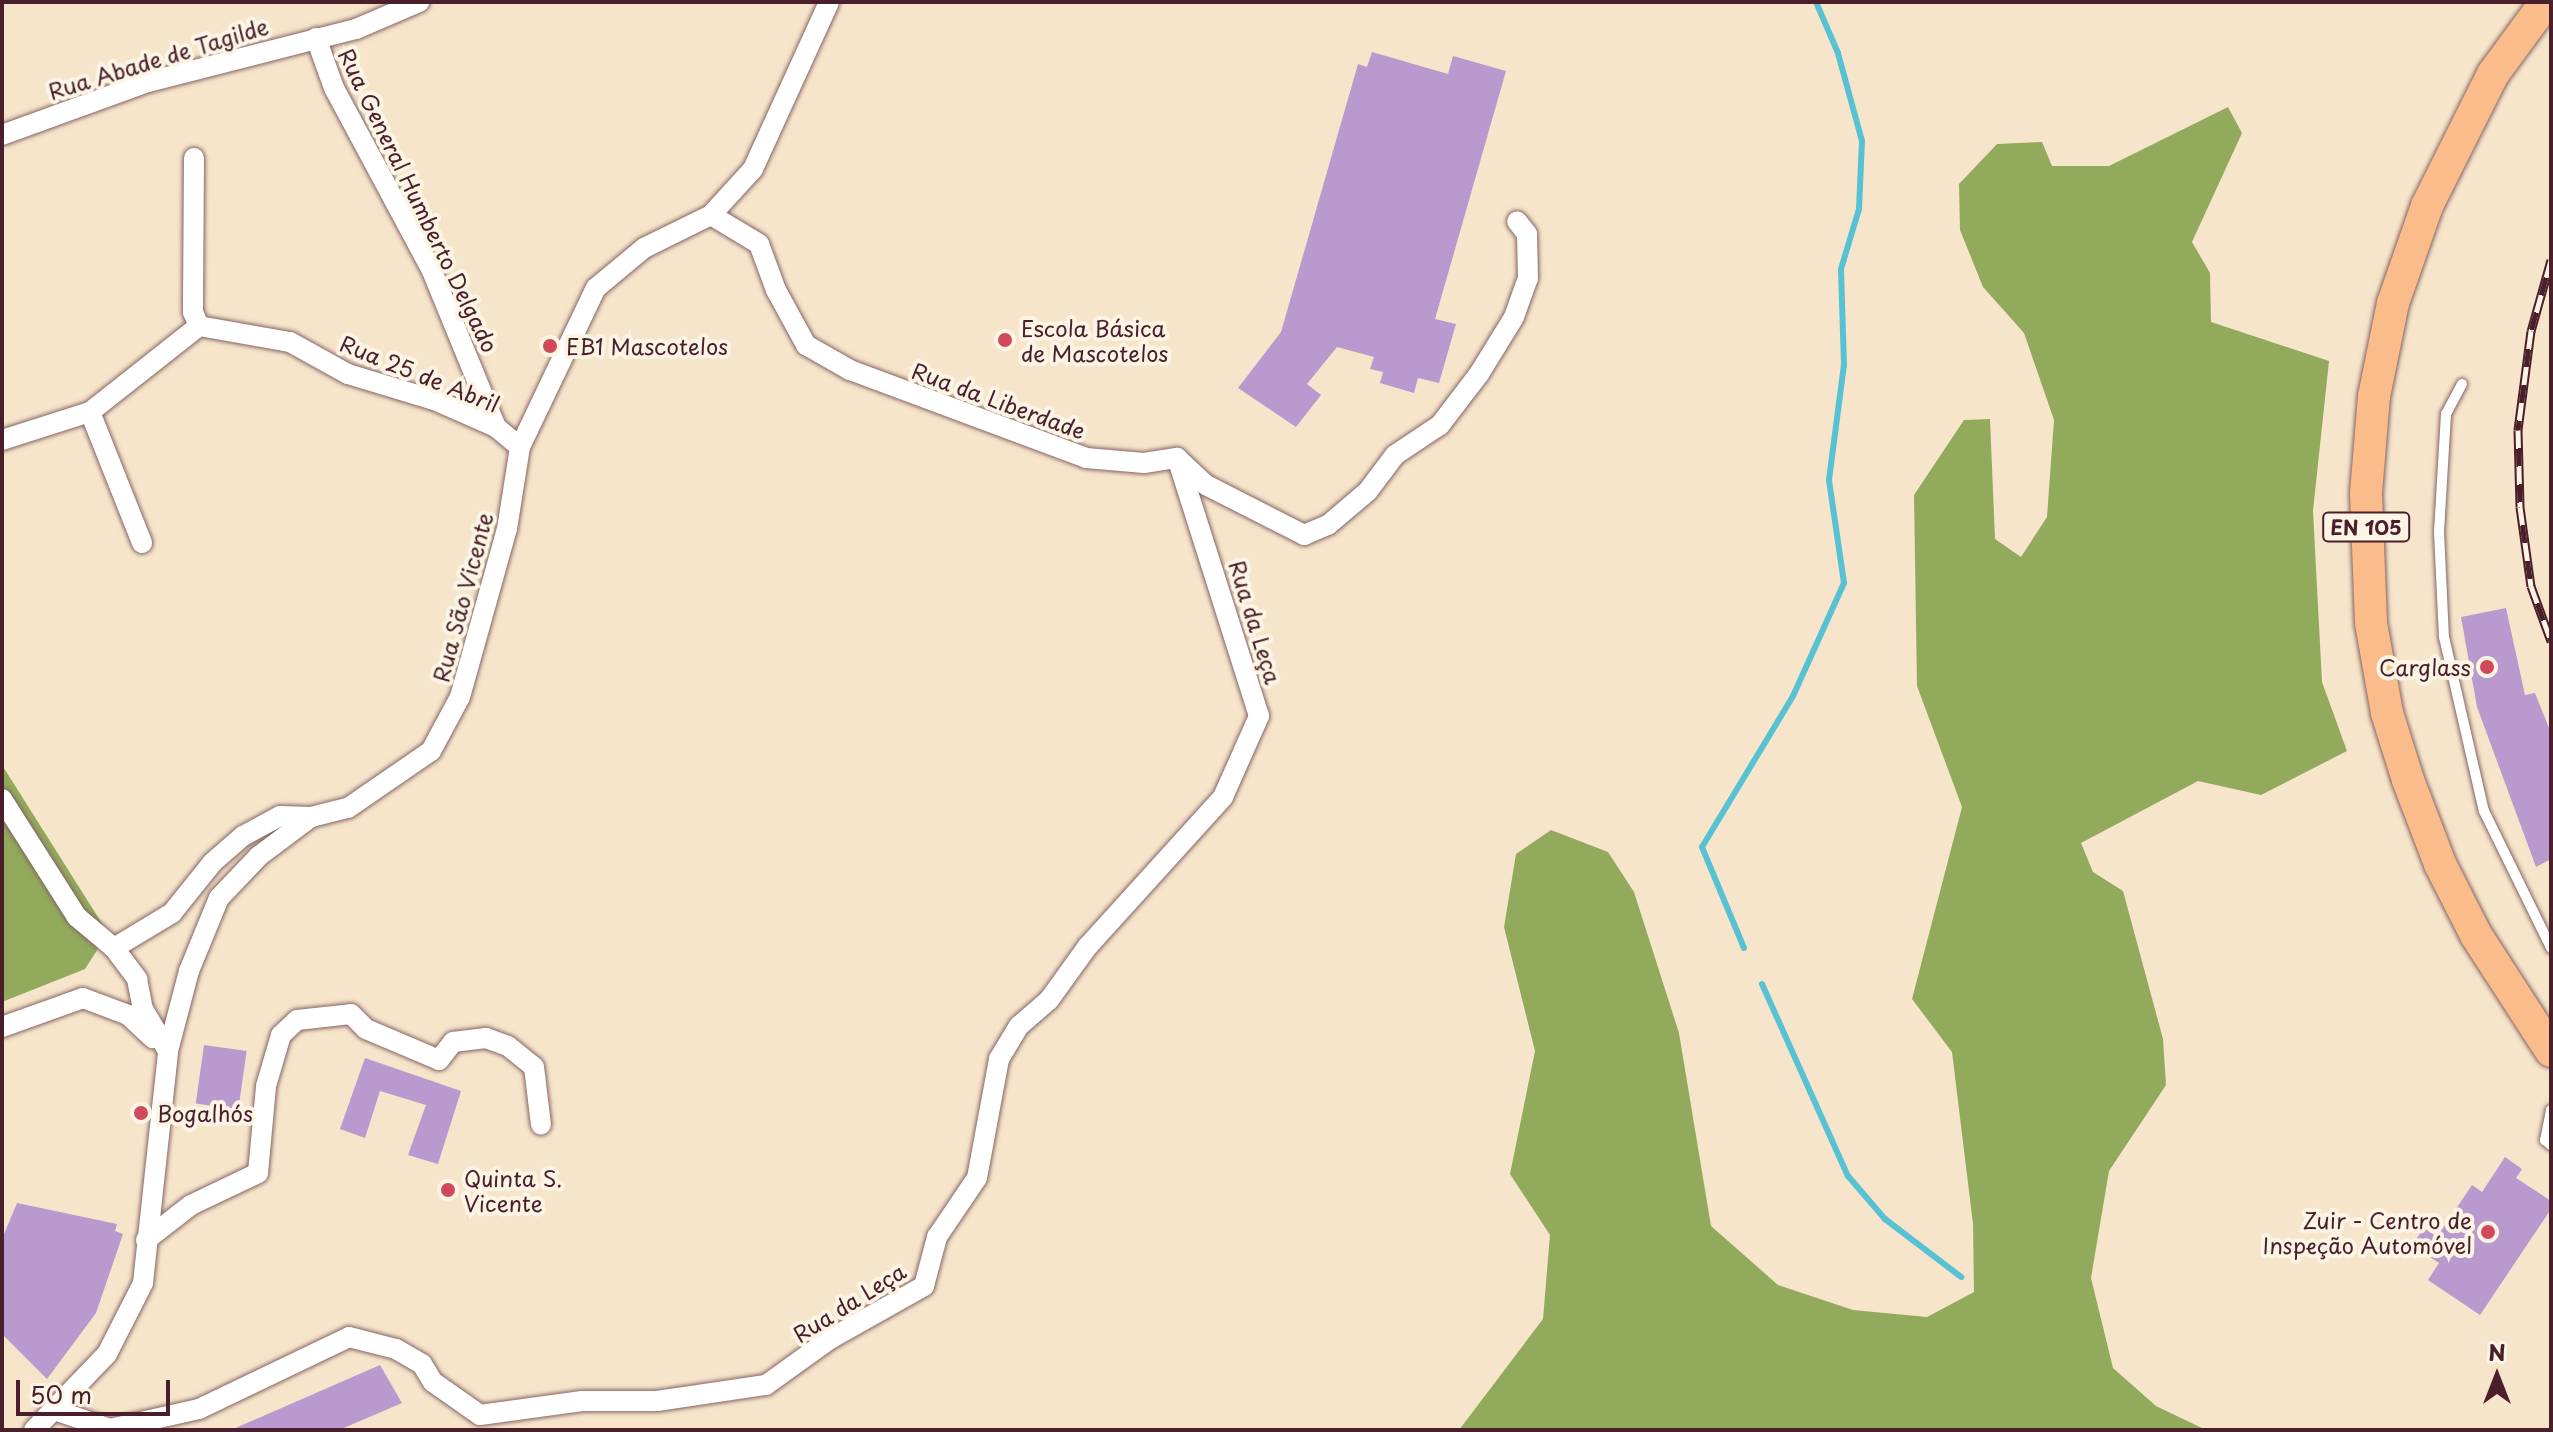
<!DOCTYPE html>
<meta charset="utf-8">
<style>
body{margin:0}
#map{position:relative;width:2553px;height:1432px;overflow:hidden;background:#f6e5cb;font-family:"Playpen Sans",sans-serif}
div>[style]{position:absolute}
.forest>*{inset:0;background:#92aa5c}
.stream>*{height:6px;margin:-3px;padding:0 3px;transform-origin:3px;border-radius:3px;background:#58c2d4}
.building>*{inset:0;background:#ba99ce;transform-origin:0 0}
.roads{filter:drop-shadow(0 0 2px #866463) drop-shadow(0 0 2px #866463)}
.service>*{height:10px;margin:-5px;padding:0 5px;transform-origin:5px;border-radius:5px;background:#fff}
.minor>*{height:20px;margin:-10px;padding:0 10px;transform-origin:10px;border-radius:10px;background:#fff}
.primary>*{height:32px;margin:-16px;padding:0 16px;transform-origin:16px;border-radius:16px;background:#f9bc8a}
.rail>*{height:9px;margin-top:-4.5px;transform-origin:0;background:repeating-linear-gradient(90deg,#fcf5e5 0 18px,#4a1f2b 0 36px);box-sizing:border-box;border-block:2px solid #4a1f2b}
.dots>*{width:22px;height:22px;translate:-50% -50%;box-sizing:border-box;border:4px solid #fcf5e5;border-radius:50%}
span{translate:-50% -50%;white-space:nowrap;text-align:center;line-height:1.15;-webkit-text-stroke:8px #fcf5e5;paint-order:stroke}
.shield-label span{padding:2px 6px;background:#fcf5e5;border:2px solid;border-radius:6px;-webkit-text-stroke-width:0}
.shield-label{font-size:20px;color:#4a1f2b;font-weight:700}
.street-label{font-size:22px;color:#4a1f2b}
.poi-label{font-size:22px;color:#4a1f2b}
.left{translate:0 -50%;text-align:left}
.right{translate:-100% -50%;text-align:right}
.frame{position:absolute;inset:0;border:4px solid #4a1f2b;pointer-events:none}
.north{position:absolute;left:2457px;top:1336px;width:80px;height:80px;-webkit-text-stroke:6px #fcf5e5;paint-order:stroke;rotate:0deg;font-size:22px;font-weight:700;line-height:32px;text-align:center;color:#4a1f2b}
.north::after{content:'';display:block;margin:auto;width:28px;height:36px;background:#4a1f2b;clip-path:polygon(50% 0,100% 100%,50% 72%,0 100%)}
.scale{position:absolute;left:16px;top:1380px;width:154px;height:36px;box-sizing:border-box;border:4px solid #4a1f2b;border-top:0;padding-left:10px;font-size:24px;line-height:28px;white-space:nowrap;color:#4a1f2b;-webkit-text-stroke:6px #fcf5e5;paint-order:stroke}
</style>
<div id="map">
<div class="forest">
<i style="clip-path:polygon(2228px 107px,2242px 133px,2192px 242px,2210px 273px,2211px 322px,2329px 361px,2313px 511px,2322px 682px,2347px 751px,2261px 795px,2198px 781px,2081px 843px,2093px 872px,2123px 891px,2163px 1039px,2166px 1085px,2109px 1171px,2091px 1278px,2113px 1368px,2156px 1406px,2206px 1430px,1459px 1430px,1543px 1319px,1550px 1235px,1510px 1174px,1535px 1051px,1504px 927px,1516px 854px,1551px 830px,1608px 852px,1634px 892px,1679px 1033px,1711px 1226px,1778px 1285px,1853px 1310px,1927px 1317px,1974px 1292px,1973px 1224px,1952px 1052px,1912px 999px,1962px 807px,1917px 686px,1914px 495px,1964px 420px,1990px 419px,1995px 539px,2021px 557px,2047px 517px,2054px 420px,2024px 333px,1983px 287px,1960px 230px,1959px 184px,1997px 144px,2042px 142px,2052px 166px,2109px 166px)"></i>
<i style="clip-path:polygon(2px 765px,108px 933px,85px 969px,2px 1002px)"></i>
</div>
<div class="stream">
<i style="left:1744px;top:948px;width:109px;rotate:-112.6deg"></i>
<i style="left:1702px;top:847px;width:176px;rotate:-58.9deg"></i>
<i style="left:1793px;top:696px;width:124px;rotate:-65.7deg"></i>
<i style="left:1844px;top:583px;width:104px;rotate:-98.3deg"></i>
<i style="left:1829px;top:480px;width:116px;rotate:-82.6deg"></i>
<i style="left:1844px;top:365px;width:96px;rotate:-91.8deg"></i>
<i style="left:1841px;top:269px;width:63px;rotate:-73.3deg"></i>
<i style="left:1859px;top:209px;width:68px;rotate:-87.5deg"></i>
<i style="left:1862px;top:141px;width:91px;rotate:-105.3deg"></i>
<i style="left:1838px;top:53px;width:56px;rotate:-113.3deg"></i>
<i style="left:1762px;top:984px;width:210px;rotate:65.9deg"></i>
<i style="left:1848px;top:1176px;width:57px;rotate:49.3deg"></i>
<i style="left:1885px;top:1219px;width:96px;rotate:37.3deg"></i>
</div>
<div class="building">
<i style="clip-path:polygon(1372px 52px,1448px 74px,1453px 56px,1506px 71px,1435px 319px,1456px 324px,1439px 383px,1418px 378px,1414px 393px,1380px 383px,1383px 372px,1370px 369px,1374px 357px,1337px 347px,1307px 384px,1321px 395px,1296px 427px,1238px 388px,1281px 332px,1358px 64px,1367px 67px)"></i>
<i style="clip-path:polygon(2506px 608px,2525px 695px,2535px 693px,2551px 733px,2551px 859px,2536px 867px,2477px 707px,2461px 617px)"></i>
<i style="left:204px;top:1045px;width:43px;height:59px;rotate:8deg"></i>
<i style="clip-path:polygon(365px 1058px,461px 1091px,438px 1164px,408px 1155px,426px 1105px,380px 1091px,365px 1138px,340px 1129px)"></i>
<i style="clip-path:polygon(2505px 1157px,2522px 1169px,2516px 1178px,2551px 1201px,2551px 1209px,2480px 1315px,2428px 1280px,2439px 1263px,2412px 1245px,2424px 1228px,2437px 1237px,2472px 1185px,2482px 1192px)"></i>
<i style="clip-path:polygon(17px 1203px,117px 1224px,115px 1231px,123px 1234px,96px 1313px,47px 1379px,2px 1334px,2px 1239px)"></i>
<i style="clip-path:polygon(380px 1365px,402px 1403px,339px 1430px,231px 1430px)"></i>
</div>
<div class="roads">
<div class="service">
<i style="left:2462px;top:384px;width:34px;rotate:118deg"></i>
<i style="left:2446px;top:414px;width:118px;rotate:93.4deg"></i>
<i style="left:2439px;top:532px;width:105px;rotate:87.3deg"></i>
<i style="left:2444px;top:637px;width:179px;rotate:77.1deg"></i>
<i style="left:2484px;top:811px;width:153px;rotate:63.9deg"></i>
<i style="left:2551px;top:1110px;width:31px;rotate:101deg"></i>
<i style="left:2545px;top:1140px;width:8px;rotate:40deg"></i>
</div>
<div class="minor">
<i style="left:316px;top:38px;width:53px;rotate:70.2deg"></i>
<i style="left:334px;top:88px;width:208px;rotate:61.8deg"></i>
<i style="left:432px;top:271px;width:169px;rotate:67.7deg"></i>
<i style="left:2px;top:135px;width:155px;rotate:-20deg"></i>
<i style="left:148px;top:82px;width:215px;rotate:-14.3deg"></i>
<i style="left:356px;top:29px;width:69px;rotate:-23.2deg"></i>
<i style="left:194px;top:158px;width:154px;rotate:90.4deg"></i>
<i style="left:193px;top:312px;width:15px;rotate:67deg"></i>
<i style="left:711px;top:215px;width:56px;rotate:31.1deg"></i>
<i style="left:759px;top:244px;width:49px;rotate:69.7deg"></i>
<i style="left:776px;top:290px;width:63px;rotate:61.4deg"></i>
<i style="left:806px;top:345px;width:51px;rotate:29.6deg"></i>
<i style="left:850px;top:370px;width:252px;rotate:20.4deg"></i>
<i style="left:1086px;top:458px;width:58px;rotate:4.9deg"></i>
<i style="left:1144px;top:463px;width:33px;rotate:-9deg"></i>
<i style="left:1177px;top:458px;width:40px;rotate:43deg"></i>
<i style="left:1206px;top:485px;width:110px;rotate:27deg"></i>
<i style="left:1304px;top:535px;width:26px;rotate:-23deg"></i>
<i style="left:1328px;top:525px;width:52px;rotate:-40.4deg"></i>
<i style="left:1368px;top:491px;width:45px;rotate:-53.1deg"></i>
<i style="left:1395px;top:455px;width:54px;rotate:-33.7deg"></i>
<i style="left:1440px;top:425px;width:64px;rotate:-52.6deg"></i>
<i style="left:1479px;top:374px;width:67px;rotate:-58.4deg"></i>
<i style="left:1514px;top:317px;width:41px;rotate:-70.3deg"></i>
<i style="left:1528px;top:278px;width:44px;rotate:-91.3deg"></i>
<i style="left:1527px;top:234px;width:16px;rotate:-128deg"></i>
<i style="left:90px;top:412px;width:141px;rotate:68.3deg"></i>
<i style="left:2px;top:440px;width:92px;rotate:-17.7deg"></i>
<i style="left:90px;top:412px;width:139px;rotate:-38.3deg"></i>
<i style="left:199px;top:326px;width:92px;rotate:10deg"></i>
<i style="left:290px;top:342px;width:66px;rotate:28.9deg"></i>
<i style="left:348px;top:374px;width:93px;rotate:16.9deg"></i>
<i style="left:437px;top:401px;width:64px;rotate:23.8deg"></i>
<i style="left:496px;top:427px;width:31px;rotate:40deg"></i>
<i style="left:2px;top:799px;width:140px;rotate:57.6deg"></i>
<i style="left:77px;top:917px;width:48px;rotate:40deg"></i>
<i style="left:114px;top:948px;width:39px;rotate:53deg"></i>
<i style="left:137px;top:979px;width:31px;rotate:79deg"></i>
<i style="left:143px;top:1009px;width:49px;rotate:59.2deg"></i>
<i style="left:114px;top:948px;width:68px;rotate:-31.1deg"></i>
<i style="left:172px;top:913px;width:65px;rotate:-51.2deg"></i>
<i style="left:213px;top:862px;width:40px;rotate:-41deg"></i>
<i style="left:243px;top:836px;width:42px;rotate:-28.4deg"></i>
<i style="left:280px;top:816px;width:31px;rotate:2deg"></i>
<i style="left:2px;top:1027px;width:86px;rotate:-19.7deg"></i>
<i style="left:83px;top:998px;width:48px;rotate:20.7deg"></i>
<i style="left:128px;top:1015px;width:34px;rotate:43deg"></i>
<i style="left:146px;top:1240px;width:57px;rotate:-37.9deg"></i>
<i style="left:191px;top:1205px;width:74px;rotate:-25.5deg"></i>
<i style="left:258px;top:1173px;width:87px;rotate:-84.7deg"></i>
<i style="left:266px;top:1086px;width:53px;rotate:-73.6deg"></i>
<i style="left:281px;top:1035px;width:22px;rotate:-43deg"></i>
<i style="left:297px;top:1020px;width:54px;rotate:-6.3deg"></i>
<i style="left:351px;top:1014px;width:21px;rotate:45deg"></i>
<i style="left:366px;top:1029px;width:79px;rotate:23deg"></i>
<i style="left:439px;top:1060px;width:23px;rotate:-52deg"></i>
<i style="left:453px;top:1042px;width:33px;rotate:-7deg"></i>
<i style="left:486px;top:1038px;width:23px;rotate:20deg"></i>
<i style="left:508px;top:1046px;width:33px;rotate:39deg"></i>
<i style="left:534px;top:1067px;width:58px;rotate:83.1deg"></i>
<i style="left:55px;top:1410px;width:58px;rotate:19.1deg"></i>
<i style="left:110px;top:1429px;width:91px;rotate:-12.7deg"></i>
<i style="left:199px;top:1409px;width:166px;rotate:-25.6deg"></i>
<i style="left:349px;top:1337px;width:49px;rotate:14.3deg"></i>
<i style="left:396px;top:1349px;width:30px;rotate:30deg"></i>
<i style="left:422px;top:1364px;width:21px;rotate:59deg"></i>
<i style="left:433px;top:1382px;width:57px;rotate:35.1deg"></i>
<i style="left:480px;top:1415px;width:103px;rotate:-7.8deg"></i>
<i style="left:582px;top:1401px;width:75px"></i>
<i style="left:657px;top:1401px;width:110px;rotate:-8.4deg"></i>
<i style="left:766px;top:1385px;width:79px;rotate:-35.7deg"></i>
<i style="left:830px;top:1339px;width:108px;rotate:-29.4deg"></i>
<i style="left:924px;top:1286px;width:51px;rotate:-75.1deg"></i>
<i style="left:937px;top:1237px;width:71px;rotate:-55.9deg"></i>
<i style="left:977px;top:1178px;width:121px;rotate:-79.5deg"></i>
<i style="left:999px;top:1059px;width:39px;rotate:-59deg"></i>
<i style="left:1019px;top:1026px;width:40px;rotate:-41deg"></i>
<i style="left:1049px;top:1000px;width:67px;rotate:-54.2deg"></i>
<i style="left:1088px;top:946px;width:201px;rotate:-47.8deg"></i>
<i style="left:1223px;top:797px;width:89px;rotate:-66deg"></i>
<i style="left:1259px;top:716px;width:271px;rotate:-107.6deg"></i>
<i style="left:34px;top:1430px;width:105px;rotate:-46.2deg"></i>
<i style="left:107px;top:1354px;width:80px;rotate:-63.1deg"></i>
<i style="left:143px;top:1283px;width:233px;rotate:-83.8deg"></i>
<i style="left:168px;top:1051px;width:83px;rotate:-75.3deg"></i>
<i style="left:189px;top:971px;width:79px;rotate:-67.7deg"></i>
<i style="left:219px;top:898px;width:58px;rotate:-46.4deg"></i>
<i style="left:259px;top:856px;width:65px;rotate:-36.9deg"></i>
<i style="left:311px;top:817px;width:38px;rotate:-14deg"></i>
<i style="left:348px;top:808px;width:101px;rotate:-34.5deg"></i>
<i style="left:431px;top:751px;width:61px;rotate:-61.8deg"></i>
<i style="left:460px;top:697px;width:174px;rotate:-74.4deg"></i>
<i style="left:507px;top:529px;width:83px;rotate:-81deg"></i>
<i style="left:520px;top:447px;width:176px;rotate:-64.5deg"></i>
<i style="left:596px;top:288px;width:62px;rotate:-39.8deg"></i>
<i style="left:644px;top:248px;width:75px;rotate:-26.2deg"></i>
<i style="left:711px;top:215px;width:62px;rotate:-47.6deg"></i>
<i style="left:753px;top:169px;width:183px;rotate:-65.5deg"></i>
</div>
<div class="primary">
<i style="left:2546px;top:2px;width:89px;rotate:126.4deg"></i>
<i style="left:2493px;top:74px;width:148px;rotate:116.6deg"></i>
<i style="left:2427px;top:206px;width:103px;rotate:109.3deg"></i>
<i style="left:2393px;top:303px;width:95px;rotate:101.5deg"></i>
<i style="left:2374px;top:396px;width:97px;rotate:94.7deg"></i>
<i style="left:2366px;top:493px;width:130px;rotate:87.8deg"></i>
<i style="left:2371px;top:623px;width:91px;rotate:79.9deg"></i>
<i style="left:2387px;top:713px;width:70px;rotate:72.6deg"></i>
<i style="left:2408px;top:780px;width:90px;rotate:69.1deg"></i>
<i style="left:2440px;top:864px;width:80px;rotate:63.1deg"></i>
<i style="left:2476px;top:935px;width:138px;rotate:57.1deg"></i>
</div>
</div>
<div class="rail">
<i style="left:2551px;top:260px;width:74px;rotate:105.7deg"></i>
<i style="left:2531px;top:331px;width:100px;rotate:97.5deg"></i>
<i style="left:2518px;top:430px;width:77px;rotate:88.5deg"></i>
<i style="left:2520px;top:507px;width:80px;rotate:82.1deg"></i>
<i style="left:2531px;top:586px;width:59px;rotate:70deg"></i>
</div>
<div class="dots">
<i style="left:1005px;top:340px;background:#d1495b"></i>
<i style="left:550px;top:346px;background:#d1495b"></i>
<i style="left:2487px;top:667px;background:#d1495b"></i>
<i style="left:141px;top:1113px;background:#d1495b"></i>
<i style="left:448px;top:1190px;background:#d1495b"></i>
<i style="left:2488px;top:1232px;background:#d1495b"></i>
</div>
<div class="shield-label">
<span style="left:2366px;top:527px">EN 105</span>
</div>
<div class="street-label">
<span style="left:158px;top:58px;rotate:-17deg">Rua Abade de Tagilde</span>
<span style="left:419px;top:200px;rotate:64deg">Rua General Humberto Delgado</span>
<span style="left:420px;top:373px;rotate:22deg">Rua 25 de Abril</span>
<span style="left:999px;top:400px;rotate:20deg">Rua da Liberdade</span>
<span style="left:462px;top:597px;rotate:-75deg">Rua São Vicente</span>
<span style="left:1256px;top:622px;rotate:73deg">Rua da Leça</span>
<span style="left:849px;top:1302px;rotate:-32deg">Rua da Leça</span>
</div>
<div class="poi-label">
<span class="left" style="left:1021px;top:340px">Escola Básica<br>de Mascotelos</span>
<span class="left" style="left:566px;top:346px">EB1 Mascotelos</span>
<span class="right" style="left:2471px;top:667px">Carglass</span>
<span class="left" style="left:157px;top:1113px">Bogalhós</span>
<span class="left" style="left:464px;top:1190px">Quinta S.<br>Vicente</span>
<span class="right" style="left:2472px;top:1232px">Zuir - Centro de<br>Inspeção Automóvel</span>
</div>
<div class="frame"></div>
<div class="north">N</div>
<div class="scale">50 m</div>
</div>
